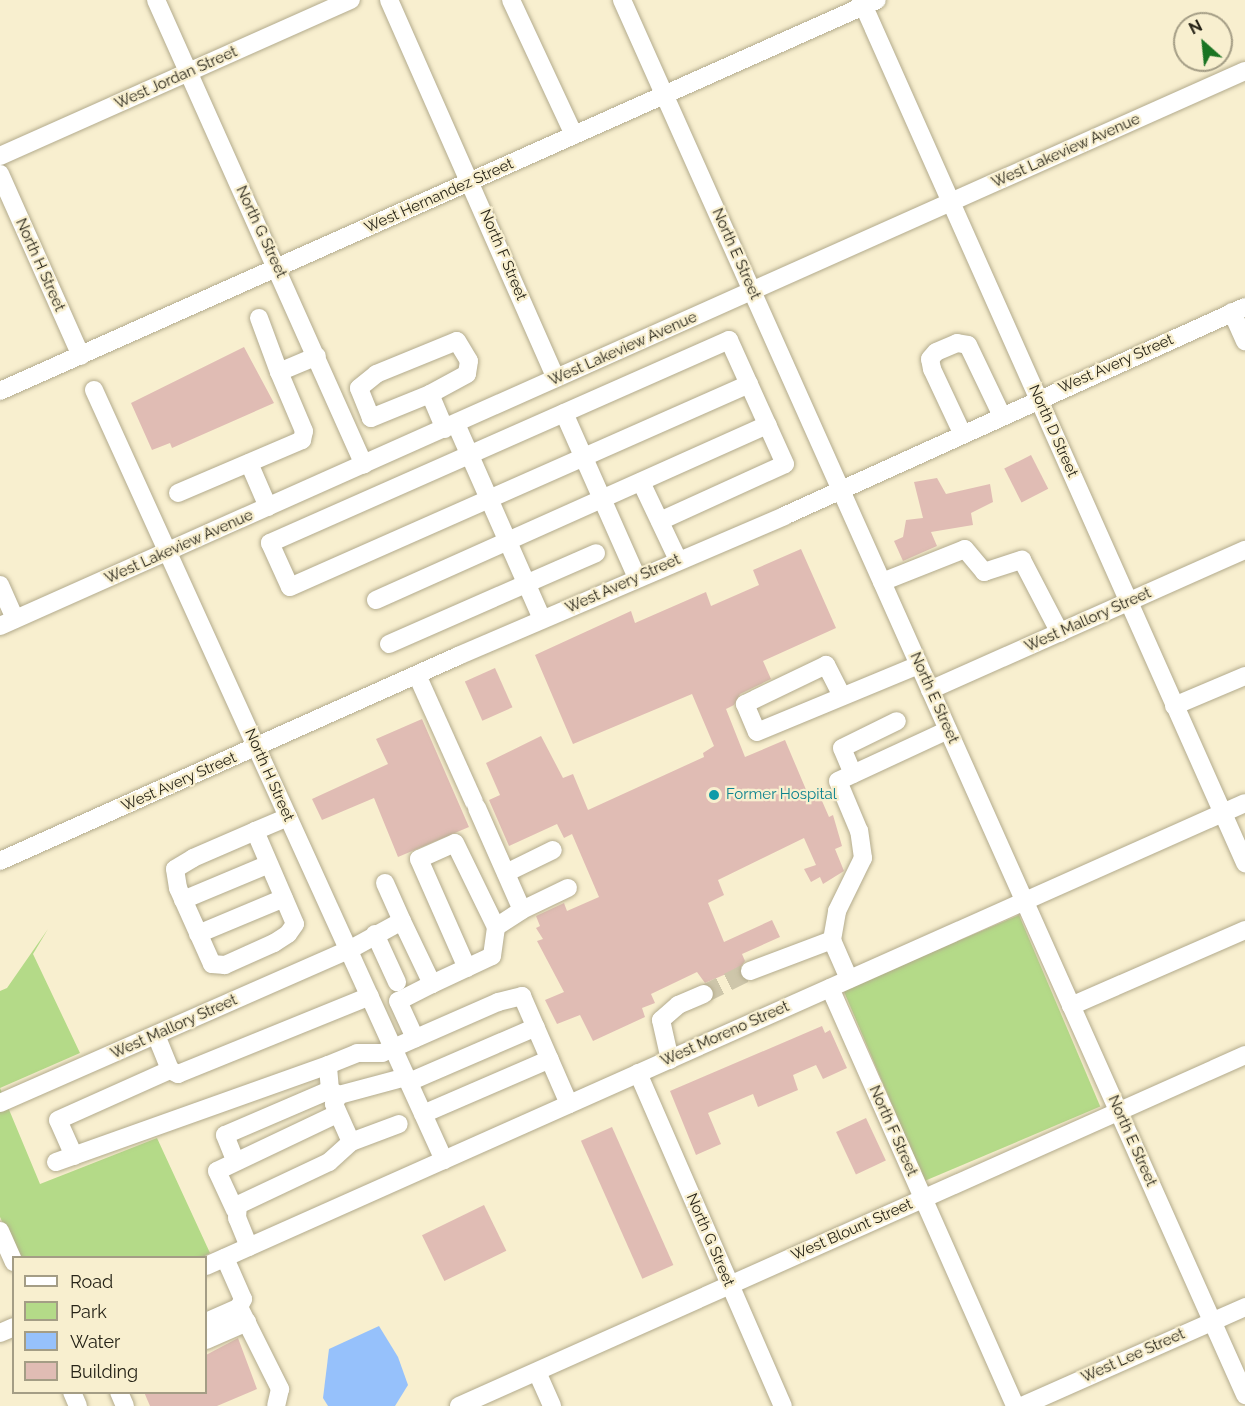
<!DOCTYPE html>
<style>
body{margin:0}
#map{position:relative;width:1245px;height:1406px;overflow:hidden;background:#f8efcf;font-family:Raleway,sans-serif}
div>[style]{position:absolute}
.green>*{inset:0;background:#b4da88;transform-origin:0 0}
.water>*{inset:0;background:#96c1fb}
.building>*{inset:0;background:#e0bcb4;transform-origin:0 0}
.minor-tunnel>*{height:18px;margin-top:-9px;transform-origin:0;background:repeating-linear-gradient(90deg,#cec6aa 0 18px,transparent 0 27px)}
.roads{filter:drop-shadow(0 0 2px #b3ab8d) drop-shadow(0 0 2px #b3ab8d)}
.minor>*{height:18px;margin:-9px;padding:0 9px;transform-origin:9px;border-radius:9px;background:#fff}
.dots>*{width:16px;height:16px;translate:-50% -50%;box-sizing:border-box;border:3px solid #f8efcf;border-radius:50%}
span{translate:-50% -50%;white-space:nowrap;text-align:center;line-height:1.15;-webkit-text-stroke:4.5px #f8efcf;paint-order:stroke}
.street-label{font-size:15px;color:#262317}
.culture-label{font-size:15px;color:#0d838f}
.left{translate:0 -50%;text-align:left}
.legend{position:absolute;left:12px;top:1256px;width:195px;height:138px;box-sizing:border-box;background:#f8efcf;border:2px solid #a49d85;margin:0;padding:8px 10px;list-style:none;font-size:18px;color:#262317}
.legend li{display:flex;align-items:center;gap:12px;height:30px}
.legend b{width:30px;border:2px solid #a49d85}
.north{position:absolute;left:1173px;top:12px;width:60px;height:60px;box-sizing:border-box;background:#f8efcf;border:2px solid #a49d85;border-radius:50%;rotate:333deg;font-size:16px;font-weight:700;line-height:24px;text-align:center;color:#262317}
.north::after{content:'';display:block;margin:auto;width:21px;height:27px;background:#1a7422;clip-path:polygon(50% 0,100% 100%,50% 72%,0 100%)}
</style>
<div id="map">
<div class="green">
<i style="left:1019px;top:915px;width:208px;height:191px;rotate:67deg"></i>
<i style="clip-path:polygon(48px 929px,33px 954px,80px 1053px,0 1088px,40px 1184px,157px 1138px,210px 1253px,201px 1258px,18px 1257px,0 1217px,0 991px,7px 988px)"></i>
</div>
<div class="water">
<i style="clip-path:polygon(379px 1326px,398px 1357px,408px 1385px,395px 1406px,328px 1406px,323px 1398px,329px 1349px)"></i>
</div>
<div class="building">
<i style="clip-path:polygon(244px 347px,274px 403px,172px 448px,170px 443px,152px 450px,131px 403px)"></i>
<i style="left:1031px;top:455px;width:38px;height:30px;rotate:63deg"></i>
<i style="clip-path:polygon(937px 478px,946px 494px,990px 484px,993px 502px,971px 513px,973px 525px,931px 532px,937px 546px,903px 561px,894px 541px,903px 537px,906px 520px,923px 518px,914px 482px)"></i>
<i style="clip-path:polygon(801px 549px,836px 628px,763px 661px,771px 679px,740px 694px,734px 705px,726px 709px,745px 757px,785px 740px,810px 799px,819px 794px,829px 817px,833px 815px,842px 846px,835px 849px,844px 871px,823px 884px,820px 877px,811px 882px,804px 869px,816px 865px,804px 838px,718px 880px,724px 895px,708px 903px,724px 942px,772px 920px,780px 937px,742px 954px,745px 961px,740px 968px,705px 983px,697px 972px,651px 994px,655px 1003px,642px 1008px,645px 1017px,593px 1041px,580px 1015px,557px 1024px,545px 1000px,564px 992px,537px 941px,543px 939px,536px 928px,540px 926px,536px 916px,564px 903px,567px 911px,599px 897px,572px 834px,564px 838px,557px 824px,509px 846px,489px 800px,500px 795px,486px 763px,541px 736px,563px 778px,573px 774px,588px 810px,704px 757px,703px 753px,714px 746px,692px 694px,573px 744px,535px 655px,631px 611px,635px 623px,706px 592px,711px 606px,759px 585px,753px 570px)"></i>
<i style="left:495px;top:668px;width:43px;height:33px;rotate:66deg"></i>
<i style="clip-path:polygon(422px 719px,469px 827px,398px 857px,374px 798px,322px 820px,312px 799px,388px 764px,376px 739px)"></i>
<i style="clip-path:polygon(822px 1026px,825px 1033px,830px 1030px,847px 1068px,823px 1079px,816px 1065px,793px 1075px,798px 1090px,758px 1107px,753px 1094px,708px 1113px,721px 1144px,696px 1155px,670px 1091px)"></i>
<i style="left:866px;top:1118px;width:47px;height:33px;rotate:65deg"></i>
<i style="left:612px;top:1127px;width:151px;height:34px;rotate:66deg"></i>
<i style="left:484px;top:1205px;width:51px;height:69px;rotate:64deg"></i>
<i style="clip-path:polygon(238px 1338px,257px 1389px,217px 1406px,150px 1406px,144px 1392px,206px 1392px,206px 1355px)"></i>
</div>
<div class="minor-tunnel">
<i style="left:704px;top:994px;width:51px;rotate:-26.6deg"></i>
</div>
<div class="roads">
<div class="minor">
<i style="left:156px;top:0;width:509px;rotate:65.9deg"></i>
<i style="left:389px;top:0;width:413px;rotate:66.2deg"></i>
<i style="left:511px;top:0;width:149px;rotate:65deg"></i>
<i style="left:622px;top:0;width:1528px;rotate:65.93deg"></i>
<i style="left:861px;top:0;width:945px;rotate:66.01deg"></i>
<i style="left:0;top:156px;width:384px;rotate:-24deg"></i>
<i style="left:0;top:174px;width:199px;rotate:66deg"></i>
<i style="left:1232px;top:312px;width:32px;rotate:66deg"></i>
<i style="left:259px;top:318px;width:58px;rotate:69.7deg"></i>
<i style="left:94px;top:390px;width:846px;rotate:65.56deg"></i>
<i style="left:0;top:391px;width:960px;rotate:-24.03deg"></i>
<i style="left:430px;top:394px;width:64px;rotate:157.9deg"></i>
<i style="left:371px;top:418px;width:32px;rotate:-112deg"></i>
<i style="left:359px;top:388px;width:22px;rotate:-39deg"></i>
<i style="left:376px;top:374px;width:87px;rotate:-22.2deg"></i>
<i style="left:457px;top:341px;width:23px;rotate:59deg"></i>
<i style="left:469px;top:361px;width:13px;rotate:99deg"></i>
<i style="left:467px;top:374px;width:42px;rotate:151.6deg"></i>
<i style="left:430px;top:394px;width:38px;rotate:67deg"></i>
<i style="left:564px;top:413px;width:180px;rotate:66.1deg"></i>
<i style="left:456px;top:424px;width:213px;rotate:66.2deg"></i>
<i style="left:962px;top:433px;width:71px;rotate:-115.1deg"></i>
<i style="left:932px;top:369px;width:10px;rotate:-101deg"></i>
<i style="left:930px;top:359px;width:9px;rotate:-49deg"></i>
<i style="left:936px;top:352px;width:23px;rotate:-23deg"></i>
<i style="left:957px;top:343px;width:11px;rotate:10deg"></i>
<i style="left:968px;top:345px;width:76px;rotate:64.4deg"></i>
<i style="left:249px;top:463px;width:48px;rotate:66.6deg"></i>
<i style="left:641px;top:482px;width:86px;rotate:64.6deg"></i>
<i style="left:178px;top:493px;width:135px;rotate:-23.1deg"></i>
<i style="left:302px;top:440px;width:9px;rotate:-77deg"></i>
<i style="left:304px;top:431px;width:64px;rotate:-113deg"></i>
<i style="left:279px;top:372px;width:41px;rotate:-22.8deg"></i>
<i style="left:660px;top:521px;width:137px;rotate:-24.5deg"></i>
<i style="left:785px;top:464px;width:136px;rotate:-114.3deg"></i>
<i style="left:729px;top:340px;width:502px;rotate:156.14deg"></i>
<i style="left:270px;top:543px;width:48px;rotate:65.6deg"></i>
<i style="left:290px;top:587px;width:502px;rotate:-23.86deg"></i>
<i style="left:882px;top:582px;width:89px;rotate:-21.7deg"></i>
<i style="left:965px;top:549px;width:30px;rotate:50deg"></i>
<i style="left:984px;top:572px;width:40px;rotate:-18deg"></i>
<i style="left:1022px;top:560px;width:82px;rotate:62.5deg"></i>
<i style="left:0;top:585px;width:37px;rotate:66deg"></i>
<i style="left:376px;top:600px;width:429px;rotate:-24.1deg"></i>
<i style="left:0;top:626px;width:1363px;rotate:-24.03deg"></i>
<i style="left:389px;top:644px;width:226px;rotate:-23.7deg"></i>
<i style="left:417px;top:675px;width:139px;rotate:65.8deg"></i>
<i style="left:930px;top:690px;width:345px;rotate:-24deg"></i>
<i style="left:842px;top:696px;width:35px;rotate:-117deg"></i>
<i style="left:826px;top:665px;width:90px;rotate:154.3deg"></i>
<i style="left:745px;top:704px;width:30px;rotate:67deg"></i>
<i style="left:757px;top:732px;width:175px;rotate:-22.5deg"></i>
<i style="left:1174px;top:706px;width:77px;rotate:-22.9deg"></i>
<i style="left:853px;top:774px;width:28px;rotate:-113deg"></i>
<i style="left:842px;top:748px;width:61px;rotate:-26.1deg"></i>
<i style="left:477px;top:808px;width:111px;rotate:66.2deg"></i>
<i style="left:522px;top:910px;width:51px;rotate:-25.6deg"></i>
<i style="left:255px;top:831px;width:101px;rotate:66.7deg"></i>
<i style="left:295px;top:924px;width:12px;rotate:125deg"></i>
<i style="left:288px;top:934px;width:17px;rotate:147deg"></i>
<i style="left:274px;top:943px;width:54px;rotate:155.8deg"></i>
<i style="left:225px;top:965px;width:13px;rotate:-176deg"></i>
<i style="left:212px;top:964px;width:83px;rotate:-114.1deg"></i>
<i style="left:178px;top:888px;width:19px;rotate:-99deg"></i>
<i style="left:175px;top:869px;width:21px;rotate:-31deg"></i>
<i style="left:193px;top:858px;width:68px;rotate:-23.5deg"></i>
<i style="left:255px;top:831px;width:36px;rotate:-23deg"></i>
<i style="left:0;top:861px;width:502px;rotate:-24.11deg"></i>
<i style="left:458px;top:656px;width:355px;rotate:-23.2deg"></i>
<i style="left:784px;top:516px;width:506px;rotate:-24.39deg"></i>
<i style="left:506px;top:873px;width:52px;rotate:-26.1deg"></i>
<i style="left:385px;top:883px;width:42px;rotate:65.9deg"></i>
<i style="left:183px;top:900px;width:93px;rotate:-22.7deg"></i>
<i style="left:198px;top:934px;width:93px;rotate:-22.7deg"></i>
<i style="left:375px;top:934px;width:53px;rotate:65.4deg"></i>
<i style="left:467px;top:968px;width:119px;rotate:-113.8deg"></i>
<i style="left:419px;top:859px;width:39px;rotate:-24deg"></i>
<i style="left:455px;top:843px;width:93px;rotate:64deg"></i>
<i style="left:750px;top:971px;width:88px;rotate:-20.7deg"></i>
<i style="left:849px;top:979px;width:43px;rotate:-113.6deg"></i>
<i style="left:832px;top:940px;width:29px;rotate:-80deg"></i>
<i style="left:837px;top:911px;width:59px;rotate:-63.9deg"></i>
<i style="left:863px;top:858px;width:27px;rotate:-98deg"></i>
<i style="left:859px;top:831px;width:54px;rotate:-112.8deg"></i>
<i style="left:838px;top:781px;width:121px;rotate:-24.9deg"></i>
<i style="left:432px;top:984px;width:66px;rotate:-25deg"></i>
<i style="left:492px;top:956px;width:29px;rotate:-82deg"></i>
<i style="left:496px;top:927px;width:31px;rotate:-33deg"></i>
<i style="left:830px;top:988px;width:457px;rotate:66.1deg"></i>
<i style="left:1071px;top:1006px;width:190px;rotate:-23.6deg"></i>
<i style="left:156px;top:1035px;width:38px;rotate:68deg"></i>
<i style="left:170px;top:1070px;width:9px;rotate:27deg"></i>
<i style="left:178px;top:1074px;width:207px;rotate:-22.1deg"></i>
<i style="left:670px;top:1060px;width:41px;rotate:-102.7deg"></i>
<i style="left:661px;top:1020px;width:23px;rotate:-41deg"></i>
<i style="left:678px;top:1005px;width:28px;rotate:-23deg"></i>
<i style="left:638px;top:1073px;width:363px;rotate:66.5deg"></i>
<i style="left:409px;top:1082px;width:138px;rotate:-23.4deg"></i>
<i style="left:339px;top:1095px;width:10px;rotate:-151deg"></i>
<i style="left:330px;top:1090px;width:25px;rotate:-95deg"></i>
<i style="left:328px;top:1065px;width:31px;rotate:-22deg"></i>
<i style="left:357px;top:1053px;width:25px"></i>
<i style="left:382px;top:1053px;width:127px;rotate:-23.7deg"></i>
<i style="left:498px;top:1002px;width:25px;rotate:-14deg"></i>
<i style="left:522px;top:996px;width:118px;rotate:66.5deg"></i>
<i style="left:0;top:1103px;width:381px;rotate:-23.7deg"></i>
<i style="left:349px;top:950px;width:60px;rotate:-28.7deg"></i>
<i style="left:402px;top:921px;width:70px;rotate:64.5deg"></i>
<i style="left:432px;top:984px;width:38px;rotate:153deg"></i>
<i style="left:398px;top:1001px;width:41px;rotate:65.3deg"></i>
<i style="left:423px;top:1114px;width:138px;rotate:-23.4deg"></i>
<i style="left:351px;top:1142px;width:51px;rotate:-20.6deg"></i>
<i style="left:74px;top:1156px;width:39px;rotate:-114deg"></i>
<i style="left:58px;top:1120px;width:123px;rotate:-24.1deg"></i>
<i style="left:235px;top:1160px;width:27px;rotate:-112deg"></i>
<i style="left:225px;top:1135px;width:114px;rotate:-23.2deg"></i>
<i style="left:56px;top:1162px;width:289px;rotate:-19.6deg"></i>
<i style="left:235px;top:1210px;width:43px;rotate:-114.8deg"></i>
<i style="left:217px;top:1171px;width:133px;rotate:-25.4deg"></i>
<i style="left:0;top:1231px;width:34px;rotate:66deg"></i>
<i style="left:249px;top:1247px;width:31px;rotate:-112deg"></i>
<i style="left:237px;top:1218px;width:13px;rotate:-86deg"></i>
<i style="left:238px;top:1205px;width:101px;rotate:-25.3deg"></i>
<i style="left:329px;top:1162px;width:30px;rotate:-42deg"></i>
<i style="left:351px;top:1142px;width:42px;rotate:-114.1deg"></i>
<i style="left:334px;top:1104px;width:10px;rotate:-61deg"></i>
<i style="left:339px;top:1095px;width:69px;rotate:-15deg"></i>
<i style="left:206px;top:1266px;width:1137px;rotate:-24.02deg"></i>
<i style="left:239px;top:1307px;width:92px;rotate:63.4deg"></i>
<i style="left:280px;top:1389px;width:17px;rotate:103deg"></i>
<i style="left:206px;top:1322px;width:36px;rotate:-24deg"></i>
<i style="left:239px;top:1307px;width:9px;rotate:-63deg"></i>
<i style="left:243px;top:1299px;width:45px;rotate:-113.7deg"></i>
<i style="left:0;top:1333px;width:15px;rotate:-23deg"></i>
<i style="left:206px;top:1340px;width:45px;rotate:-23.7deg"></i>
<i style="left:537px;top:1372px;width:37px;rotate:66deg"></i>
<i style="left:72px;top:1392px;width:15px;rotate:67deg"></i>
<i style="left:119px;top:1392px;width:15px;rotate:67deg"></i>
<i style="left:459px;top:1406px;width:861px;rotate:-24.06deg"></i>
<i style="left:1022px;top:1406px;width:244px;rotate:-23.9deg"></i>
</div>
</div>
<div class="dots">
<i style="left:714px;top:795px;background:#0f9aa8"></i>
</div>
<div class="street-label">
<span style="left:176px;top:78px;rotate:-24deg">West Jordan Street</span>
<span style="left:1066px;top:151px;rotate:-24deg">West Lakeview Avenue</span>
<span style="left:439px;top:196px;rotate:-24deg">West Hernandez Street</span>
<span style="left:261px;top:232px;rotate:65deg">North G Street</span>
<span style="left:736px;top:254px;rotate:66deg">North E Street</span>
<span style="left:503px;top:255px;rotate:67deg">North F Street</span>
<span style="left:40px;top:265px;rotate:66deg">North H Street</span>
<span style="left:623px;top:349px;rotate:-24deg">West Lakeview Avenue</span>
<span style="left:1116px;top:364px;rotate:-24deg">West Avery Street</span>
<span style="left:1053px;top:431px;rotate:66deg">North D Street</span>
<span style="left:179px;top:547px;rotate:-24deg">West Lakeview Avenue</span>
<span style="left:623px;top:584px;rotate:-24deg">West Avery Street</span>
<span style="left:1088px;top:620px;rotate:-24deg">West Mallory Street</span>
<span style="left:934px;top:698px;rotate:66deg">North E Street</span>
<span style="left:269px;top:775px;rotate:66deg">North H Street</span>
<span style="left:179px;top:782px;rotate:-24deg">West Avery Street</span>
<span style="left:174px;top:1027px;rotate:-24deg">West Mallory Street</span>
<span style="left:725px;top:1034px;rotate:-24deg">West Moreno Street</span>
<span style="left:893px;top:1131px;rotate:66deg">North F Street</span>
<span style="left:1132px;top:1141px;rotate:66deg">North E Street</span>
<span style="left:852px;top:1230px;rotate:-24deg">West Blount Street</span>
<span style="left:710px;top:1240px;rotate:67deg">North G Street</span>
<span style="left:1133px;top:1356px;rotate:-24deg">West Lee Street</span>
</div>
<div class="culture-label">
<span class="left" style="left:726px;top:795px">Former Hospital</span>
</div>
<ul class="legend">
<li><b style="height:8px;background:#fff"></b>Road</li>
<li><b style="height:16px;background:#b4da88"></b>Park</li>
<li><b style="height:16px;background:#96c1fb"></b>Water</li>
<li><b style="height:16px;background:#e0bcb4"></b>Building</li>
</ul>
<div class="north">N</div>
</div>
